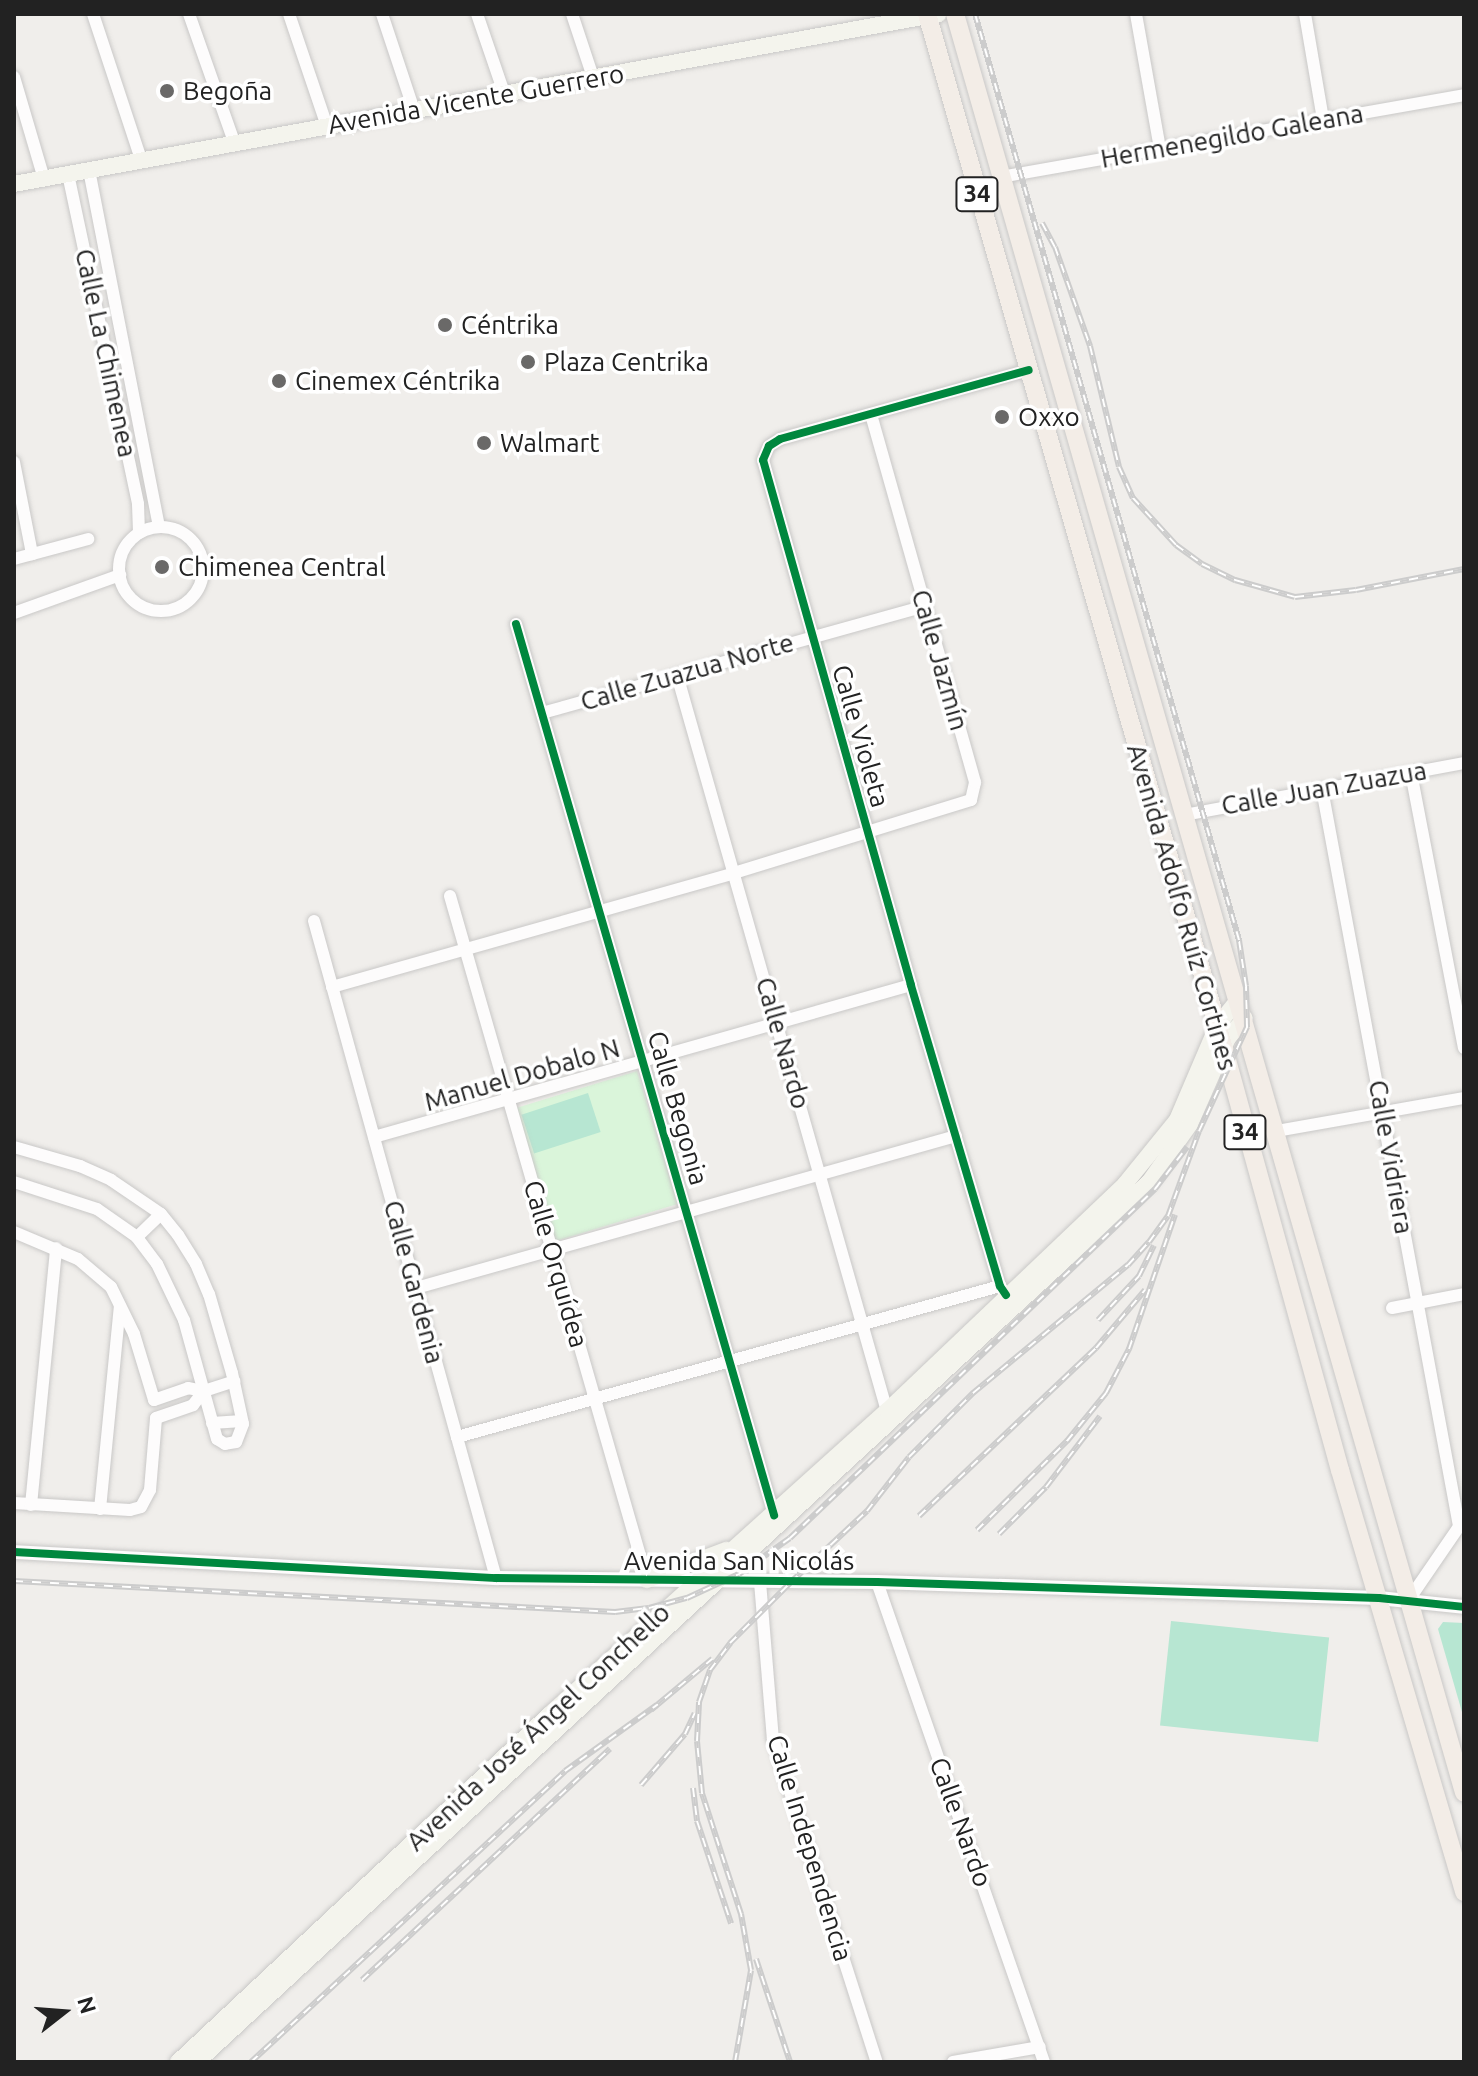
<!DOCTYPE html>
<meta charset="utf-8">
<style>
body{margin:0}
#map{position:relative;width:1478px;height:2076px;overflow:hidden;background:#f0eeeb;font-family:Ubuntu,sans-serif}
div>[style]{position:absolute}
.park>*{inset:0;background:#daf5da;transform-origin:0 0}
.pitch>*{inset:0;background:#b7e6d2;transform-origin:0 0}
.roads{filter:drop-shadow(0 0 2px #c9c8c7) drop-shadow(0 0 2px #c9c8c7)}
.minor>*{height:12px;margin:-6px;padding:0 6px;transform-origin:6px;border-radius:6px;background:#fdfcfc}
.minor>.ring{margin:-6px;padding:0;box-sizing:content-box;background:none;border:12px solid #fdfcfc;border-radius:50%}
.tertiary>*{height:14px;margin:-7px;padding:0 7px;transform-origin:7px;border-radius:7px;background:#fdfcfc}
.secondary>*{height:16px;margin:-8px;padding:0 8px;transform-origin:8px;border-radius:8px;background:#f4f4ed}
.primary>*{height:18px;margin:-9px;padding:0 9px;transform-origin:9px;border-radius:9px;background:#f3ede7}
.rail>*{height:6px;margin-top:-3px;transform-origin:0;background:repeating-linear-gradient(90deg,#fff 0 9px,#ccc 0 18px);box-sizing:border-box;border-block:2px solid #ccc}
.cycleway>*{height:8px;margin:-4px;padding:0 4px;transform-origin:4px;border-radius:4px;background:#00873e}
.dots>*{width:22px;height:22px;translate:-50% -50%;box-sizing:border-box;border:4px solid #fff;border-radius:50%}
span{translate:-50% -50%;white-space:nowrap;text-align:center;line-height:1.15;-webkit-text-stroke:7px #fff;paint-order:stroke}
.shield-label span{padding:2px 6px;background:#fff;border:2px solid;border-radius:6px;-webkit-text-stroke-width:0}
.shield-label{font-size:24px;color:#222;font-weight:700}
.poi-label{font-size:26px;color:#222}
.left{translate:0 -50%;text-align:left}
.street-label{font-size:26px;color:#222}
.frame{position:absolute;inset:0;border:16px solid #222;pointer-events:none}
.north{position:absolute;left:24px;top:1972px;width:80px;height:80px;-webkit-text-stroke:6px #fff;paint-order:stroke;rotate:73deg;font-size:22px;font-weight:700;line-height:32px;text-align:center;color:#222}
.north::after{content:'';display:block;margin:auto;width:28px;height:36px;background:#222;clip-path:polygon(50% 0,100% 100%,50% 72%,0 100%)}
</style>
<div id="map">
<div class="park">
<i style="left:637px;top:1071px;width:139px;height:128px;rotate:73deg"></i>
</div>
<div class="pitch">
<i style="left:588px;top:1093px;width:41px;height:70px;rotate:72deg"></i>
<i style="left:1171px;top:1621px;width:159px;height:105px;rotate:6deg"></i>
<i style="clip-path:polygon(1443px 1622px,1464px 1623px,1464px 1719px,1438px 1629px)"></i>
</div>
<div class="roads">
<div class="minor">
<i style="left:93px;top:14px;width:153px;rotate:71.7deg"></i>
<i style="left:189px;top:14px;width:136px;rotate:70.6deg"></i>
<i style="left:289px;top:14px;width:118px;rotate:71.3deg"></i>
<i style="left:382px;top:14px;width:101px;rotate:71.6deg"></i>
<i style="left:477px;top:14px;width:83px;rotate:71.1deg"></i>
<i style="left:572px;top:14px;width:66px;rotate:71.6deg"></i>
<i style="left:1136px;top:14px;width:137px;rotate:79.9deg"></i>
<i style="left:1305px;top:14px;width:107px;rotate:80.3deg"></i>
<i style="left:14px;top:77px;width:106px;rotate:73.6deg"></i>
<i style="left:89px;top:170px;width:363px;rotate:78.9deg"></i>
<i style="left:68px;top:174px;width:337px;rotate:78deg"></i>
<i style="left:138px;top:504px;width:29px;rotate:88deg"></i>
<i style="left:1000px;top:177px;width:471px;rotate:-10deg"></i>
<i style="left:14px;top:462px;width:94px;rotate:78.9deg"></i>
<i class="ring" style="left:119px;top:527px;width:72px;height:72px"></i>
<i style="left:14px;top:559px;width:77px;rotate:-15.1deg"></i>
<i style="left:14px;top:613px;width:113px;rotate:-19.7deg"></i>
<i style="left:516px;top:624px;width:928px;rotate:73.85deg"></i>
<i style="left:677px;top:675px;width:765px;rotate:74.08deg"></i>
<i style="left:542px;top:713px;width:398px;rotate:-15.6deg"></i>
<i style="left:1411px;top:773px;width:280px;rotate:79.1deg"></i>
<i style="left:1322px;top:789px;width:750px;rotate:79.47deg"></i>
<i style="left:1184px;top:815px;width:285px;rotate:-10.5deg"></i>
<i style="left:450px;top:896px;width:712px;rotate:73.93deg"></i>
<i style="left:314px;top:921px;width:682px;rotate:74.52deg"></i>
<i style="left:332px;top:987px;width:418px;rotate:-15.8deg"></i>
<i style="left:734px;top:873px;width:248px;rotate:-17.1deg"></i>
<i style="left:971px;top:800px;width:18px;rotate:-77deg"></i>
<i style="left:975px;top:782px;width:381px;rotate:-105.8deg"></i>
<i style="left:1276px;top:1131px;width:191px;rotate:-10deg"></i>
<i style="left:374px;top:1137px;width:558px;rotate:-15.8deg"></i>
<i style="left:14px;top:1147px;width:69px;rotate:16.1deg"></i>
<i style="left:80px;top:1166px;width:34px;rotate:24deg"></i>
<i style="left:111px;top:1180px;width:60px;rotate:34.2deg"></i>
<i style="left:161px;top:1214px;width:27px;rotate:51deg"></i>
<i style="left:178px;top:1235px;width:34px;rotate:58deg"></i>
<i style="left:196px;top:1264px;width:33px;rotate:67deg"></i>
<i style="left:209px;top:1294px;width:82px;rotate:73.8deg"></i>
<i style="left:232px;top:1373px;width:52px;rotate:77.8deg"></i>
<i style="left:243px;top:1424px;width:19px;rotate:111deg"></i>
<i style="left:236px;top:1442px;width:11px;rotate:170deg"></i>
<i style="left:225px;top:1444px;width:9px;rotate:-148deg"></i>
<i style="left:217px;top:1439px;width:123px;rotate:-105.5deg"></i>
<i style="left:184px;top:1320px;width:62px;rotate:-115.7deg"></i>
<i style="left:157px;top:1264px;width:34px;rotate:-127deg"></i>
<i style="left:137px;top:1237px;width:49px;rotate:-145deg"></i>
<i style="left:97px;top:1209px;width:87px;rotate:-162deg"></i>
<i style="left:14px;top:1232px;width:69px;rotate:22.9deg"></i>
<i style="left:78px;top:1259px;width:43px;rotate:40.3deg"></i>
<i style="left:111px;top:1287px;width:52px;rotate:63.9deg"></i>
<i style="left:134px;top:1334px;width:69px;rotate:73.1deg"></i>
<i style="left:154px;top:1400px;width:36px;rotate:-19deg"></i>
<i style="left:188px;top:1388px;width:16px;rotate:11deg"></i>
<i style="left:137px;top:1237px;width:33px;rotate:-44deg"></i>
<i style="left:416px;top:1288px;width:561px;rotate:-15.72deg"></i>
<i style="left:1006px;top:1295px;width:11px;rotate:-124deg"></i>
<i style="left:1000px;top:1286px;width:314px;rotate:-106.5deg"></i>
<i style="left:911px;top:985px;width:545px;rotate:-105.74deg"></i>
<i style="left:763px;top:460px;width:15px;rotate:-67deg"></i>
<i style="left:769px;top:446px;width:13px;rotate:-32deg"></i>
<i style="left:780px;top:439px;width:258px;rotate:-15.5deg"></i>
<i style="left:1392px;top:1308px;width:73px;rotate:-11deg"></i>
<i style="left:204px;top:1391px;width:32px;rotate:-18deg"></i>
<i style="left:212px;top:1423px;width:30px;rotate:-4deg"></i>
<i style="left:457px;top:1437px;width:564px;rotate:-15.54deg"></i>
<i style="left:14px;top:1503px;width:116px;rotate:3.5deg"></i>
<i style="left:130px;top:1510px;width:11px;rotate:-15deg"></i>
<i style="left:141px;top:1507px;width:19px;rotate:-62deg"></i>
<i style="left:150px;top:1490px;width:72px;rotate:-85.2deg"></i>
<i style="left:156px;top:1418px;width:39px;rotate:-19deg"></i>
<i style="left:193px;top:1405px;width:18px;rotate:-52deg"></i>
<i style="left:31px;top:1505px;width:258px;rotate:-84.4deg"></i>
<i style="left:100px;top:1509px;width:204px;rotate:-84.4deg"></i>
<i style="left:760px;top:1582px;width:158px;rotate:85.3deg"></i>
<i style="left:773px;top:1739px;width:339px;rotate:72.2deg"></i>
<i style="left:877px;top:1582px;width:508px;rotate:70.82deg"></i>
<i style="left:1408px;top:1601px;width:96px;rotate:-55.6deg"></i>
<i style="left:953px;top:2062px;width:88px;rotate:-9.8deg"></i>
</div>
<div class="tertiary">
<i style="left:14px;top:1552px;width:483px;rotate:3.1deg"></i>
<i style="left:496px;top:1578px;width:381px;rotate:0.6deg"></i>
<i style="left:877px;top:1582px;width:502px;rotate:1.83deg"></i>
<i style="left:1379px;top:1598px;width:85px;rotate:6deg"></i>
</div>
<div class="secondary">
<i style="left:14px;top:184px;width:940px;rotate:-10.42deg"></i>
<i style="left:647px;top:1580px;width:85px;rotate:-20.8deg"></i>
<i style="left:178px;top:2062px;width:508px;rotate:-43.09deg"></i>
<i style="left:549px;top:1715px;width:455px;rotate:-42deg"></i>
<i style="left:887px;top:1411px;width:329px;rotate:-43.6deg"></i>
<i style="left:1125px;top:1184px;width:82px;rotate:-50.9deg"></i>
<i style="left:1177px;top:1120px;width:102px;rotate:-66.9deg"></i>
<i style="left:1217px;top:1026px;width:35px;rotate:-51deg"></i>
<i style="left:197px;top:2062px;width:1296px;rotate:-42.75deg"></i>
<i style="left:1149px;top:1182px;width:71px;rotate:-54.7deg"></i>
<i style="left:1190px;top:1124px;width:94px;rotate:-66.2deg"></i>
<i style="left:1228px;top:1038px;width:26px;rotate:-50deg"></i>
</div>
<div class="primary">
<i style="left:927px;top:14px;width:1077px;rotate:73.99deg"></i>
<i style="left:1224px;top:1049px;width:437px;rotate:74.6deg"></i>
<i style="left:1340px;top:1470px;width:440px;rotate:73.6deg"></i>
<i style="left:955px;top:14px;width:1850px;rotate:74.03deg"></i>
</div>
</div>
<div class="rail">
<i style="left:1042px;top:223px;width:27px;rotate:62deg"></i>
<i style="left:1055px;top:247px;width:105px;rotate:70.5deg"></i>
<i style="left:1090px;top:346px;width:124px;rotate:76.5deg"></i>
<i style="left:1119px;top:467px;width:34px;rotate:66deg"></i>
<i style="left:1133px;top:498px;width:64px;rotate:47.5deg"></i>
<i style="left:1176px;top:545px;width:32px;rotate:36deg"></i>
<i style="left:1202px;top:564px;width:37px;rotate:26deg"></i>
<i style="left:1235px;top:580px;width:62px;rotate:15.8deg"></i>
<i style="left:1295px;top:597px;width:61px;rotate:-6.5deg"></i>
<i style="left:1356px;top:590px;width:110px;rotate:-11deg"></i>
<i style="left:1098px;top:1320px;width:60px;rotate:-47deg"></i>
<i style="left:1139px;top:1276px;width:34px;rotate:-64deg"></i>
<i style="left:919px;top:1516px;width:244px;rotate:-43.5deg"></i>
<i style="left:1096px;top:1348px;width:76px;rotate:-49.8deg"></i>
<i style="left:977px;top:1530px;width:127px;rotate:-44.7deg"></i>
<i style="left:1067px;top:1441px;width:62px;rotate:-50.9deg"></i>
<i style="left:1106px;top:1393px;width:50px;rotate:-62.4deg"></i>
<i style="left:1129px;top:1349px;width:142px;rotate:-71.1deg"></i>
<i style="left:999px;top:1534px;width:66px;rotate:-45deg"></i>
<i style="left:1046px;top:1487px;width:89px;rotate:-52.7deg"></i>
<i style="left:14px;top:1581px;width:602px;rotate:2.95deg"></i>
<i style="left:615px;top:1612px;width:34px;rotate:-7deg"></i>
<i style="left:649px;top:1608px;width:39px;rotate:-15deg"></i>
<i style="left:687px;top:1598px;width:57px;rotate:-24.8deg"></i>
<i style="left:739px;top:1574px;width:62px;rotate:-35.2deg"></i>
<i style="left:790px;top:1538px;width:505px;rotate:-43.72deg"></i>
<i style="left:1155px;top:1189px;width:53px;rotate:-52.7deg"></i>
<i style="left:651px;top:1710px;width:80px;rotate:-39.9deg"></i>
<i style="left:641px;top:1785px;width:67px;rotate:-49.2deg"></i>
<i style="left:685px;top:1734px;width:23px;rotate:-65deg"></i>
<i style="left:693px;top:1788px;width:33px;rotate:83deg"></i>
<i style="left:697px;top:1821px;width:108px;rotate:71.6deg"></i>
<i style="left:756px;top:1959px;width:108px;rotate:71.7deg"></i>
<i style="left:362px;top:1980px;width:339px;rotate:-43deg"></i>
<i style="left:251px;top:2062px;width:428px;rotate:-42.8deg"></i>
<i style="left:565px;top:1771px;width:113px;rotate:-35.7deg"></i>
<i style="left:735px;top:2062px;width:93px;rotate:-80.1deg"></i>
<i style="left:751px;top:1970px;width:57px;rotate:-100.1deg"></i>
<i style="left:741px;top:1914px;width:127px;rotate:-107.9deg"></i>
<i style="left:702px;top:1793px;width:52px;rotate:-95.5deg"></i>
<i style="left:697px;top:1741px;width:39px;rotate:-87deg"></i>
<i style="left:699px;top:1702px;width:34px;rotate:-71deg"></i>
<i style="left:710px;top:1670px;width:34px;rotate:-53deg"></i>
<i style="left:730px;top:1643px;width:86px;rotate:-45deg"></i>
<i style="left:791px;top:1582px;width:104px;rotate:-43.1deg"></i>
<i style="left:867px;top:1511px;width:68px;rotate:-52.1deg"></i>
<i style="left:909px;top:1457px;width:91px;rotate:-45deg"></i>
<i style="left:973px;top:1393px;width:201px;rotate:-39.6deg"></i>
<i style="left:1128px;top:1265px;width:31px;rotate:-48deg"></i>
<i style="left:1149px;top:1242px;width:32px;rotate:-54deg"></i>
<i style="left:1168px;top:1216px;width:90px;rotate:-70deg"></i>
<i style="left:1199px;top:1131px;width:115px;rotate:-65.2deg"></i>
<i style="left:1247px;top:1027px;width:41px;rotate:-91.4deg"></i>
<i style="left:1246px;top:986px;width:47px;rotate:-98.7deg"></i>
<i style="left:1239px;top:940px;width:963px;rotate:-105.91deg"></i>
</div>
<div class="cycleway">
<i style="left:516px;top:624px;width:928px;rotate:73.85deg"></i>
<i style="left:1006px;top:1295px;width:11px;rotate:-124deg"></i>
<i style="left:1000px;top:1286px;width:314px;rotate:-106.5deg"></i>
<i style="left:911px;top:985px;width:545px;rotate:-105.74deg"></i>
<i style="left:763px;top:460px;width:15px;rotate:-67deg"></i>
<i style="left:769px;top:446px;width:13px;rotate:-32deg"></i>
<i style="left:780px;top:439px;width:258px;rotate:-15.5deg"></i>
<i style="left:14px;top:1552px;width:483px;rotate:3.1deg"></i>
<i style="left:496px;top:1578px;width:381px;rotate:0.6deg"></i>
<i style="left:877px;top:1582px;width:502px;rotate:1.83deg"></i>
<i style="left:1379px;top:1598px;width:85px;rotate:6deg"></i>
</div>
<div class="dots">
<i style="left:167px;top:91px;background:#6a6968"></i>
<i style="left:445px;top:325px;background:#6a6968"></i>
<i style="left:528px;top:362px;background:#6a6968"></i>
<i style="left:279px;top:381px;background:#6a6968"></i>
<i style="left:1002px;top:417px;background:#6a6968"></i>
<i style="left:484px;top:443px;background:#6a6968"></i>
<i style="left:162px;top:567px;background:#6a6968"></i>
</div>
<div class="shield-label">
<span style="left:977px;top:194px">34</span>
<span style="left:1245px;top:1132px">34</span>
</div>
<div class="poi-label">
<span class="left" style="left:183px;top:91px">Begoña</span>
<span class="left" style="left:461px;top:325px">Céntrika</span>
<span class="left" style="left:544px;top:362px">Plaza Centrika</span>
<span class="left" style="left:295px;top:381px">Cinemex Céntrika</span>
<span class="left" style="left:1018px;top:417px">Oxxo</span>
<span class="left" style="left:500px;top:443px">Walmart</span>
<span class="left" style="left:178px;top:567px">Chimenea Central</span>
</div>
<div class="street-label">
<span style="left:476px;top:99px;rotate:-10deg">Avenida Vicente Guerrero</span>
<span style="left:1232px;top:136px;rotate:-10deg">Hermenegildo Galeana</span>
<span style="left:106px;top:353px;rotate:78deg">Calle La Chimenea</span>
<span style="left:940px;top:660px;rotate:74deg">Calle Jazmín</span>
<span style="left:687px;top:672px;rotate:-16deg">Calle Zuazua Norte</span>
<span style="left:861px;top:736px;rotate:74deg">Calle Violeta</span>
<span style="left:1324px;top:788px;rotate:-10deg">Calle Juan Zuazua</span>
<span style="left:1182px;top:907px;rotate:74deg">Avenida Adolfo Ruíz Cortines</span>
<span style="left:783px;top:1043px;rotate:74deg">Calle Nardo</span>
<span style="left:522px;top:1075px;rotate:-16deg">Manuel Dobalo N</span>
<span style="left:678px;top:1108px;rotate:74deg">Calle Begonia</span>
<span style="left:1391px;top:1157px;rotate:80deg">Calle Vidriera</span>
<span style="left:556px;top:1264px;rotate:74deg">Calle Orquídea</span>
<span style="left:414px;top:1282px;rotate:75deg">Calle Gardenia</span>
<span style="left:739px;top:1561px">Avenida San Nicolás</span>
<span style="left:538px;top:1727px;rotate:-43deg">Avenida José Ángel Conchello</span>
<span style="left:961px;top:1822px;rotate:70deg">Calle Nardo</span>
<span style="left:810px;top:1848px;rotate:73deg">Calle Independencia</span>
</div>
<div class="frame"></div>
<div class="north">N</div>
</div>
